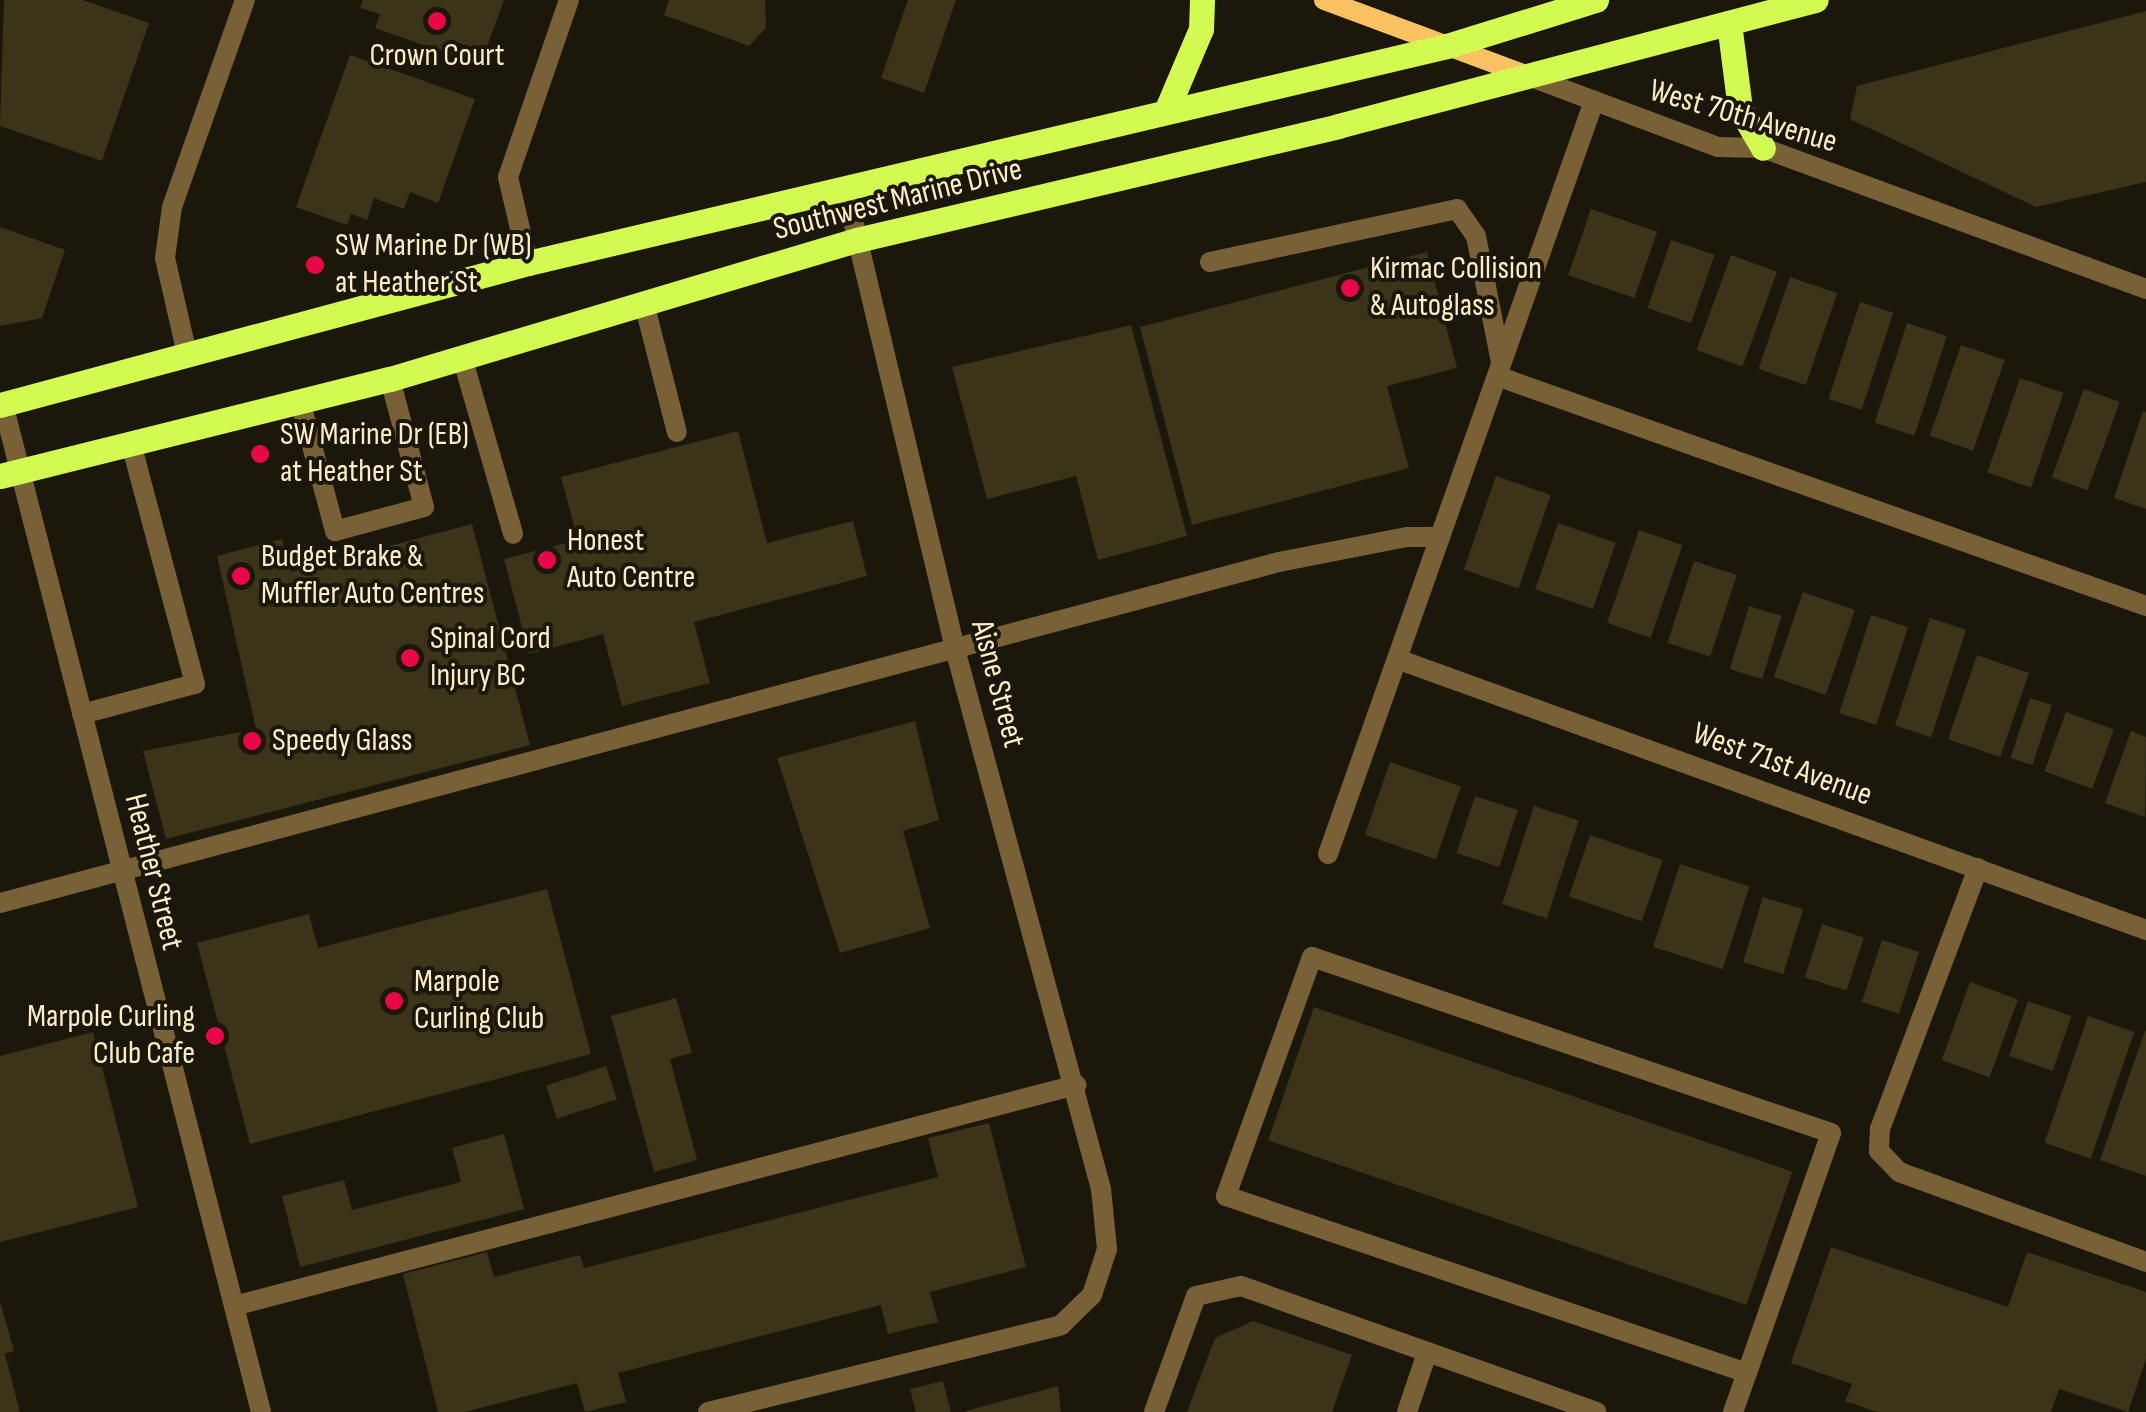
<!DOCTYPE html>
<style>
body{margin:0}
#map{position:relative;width:2146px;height:1412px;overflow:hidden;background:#1b170b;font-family:"Sofia Sans Condensed",sans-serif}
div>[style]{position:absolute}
.building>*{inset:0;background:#3b3418;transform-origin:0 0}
.service>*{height:20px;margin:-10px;padding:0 10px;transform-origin:10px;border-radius:10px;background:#786137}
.minor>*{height:20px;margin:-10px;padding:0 10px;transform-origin:10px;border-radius:10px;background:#786137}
.secondary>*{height:20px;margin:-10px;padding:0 10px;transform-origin:10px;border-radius:10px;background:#fac261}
.primary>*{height:25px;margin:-12.5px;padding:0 12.5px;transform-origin:12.5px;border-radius:12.5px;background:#d3fa51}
.dots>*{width:28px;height:28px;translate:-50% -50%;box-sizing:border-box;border:5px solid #1b170b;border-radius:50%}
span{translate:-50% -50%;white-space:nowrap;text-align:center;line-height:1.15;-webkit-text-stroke:8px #1b170b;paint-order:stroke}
.poi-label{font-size:32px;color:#fdeec7}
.left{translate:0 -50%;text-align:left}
.right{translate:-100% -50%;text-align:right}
.street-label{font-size:32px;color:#fdeec7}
</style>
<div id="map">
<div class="building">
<i style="clip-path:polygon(4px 0,83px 0,149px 23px,102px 161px,0 126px)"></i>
<i style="clip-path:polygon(363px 0,504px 0,485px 52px,459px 43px,455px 56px,375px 28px,380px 14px,360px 8px)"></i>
<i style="clip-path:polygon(669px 0,765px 0,766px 28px,749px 46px,664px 15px)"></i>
<i style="clip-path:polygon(908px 0,956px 0,924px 93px,881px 78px)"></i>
<i style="clip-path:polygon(2146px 11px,2146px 182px,2036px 207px,1850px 119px,1857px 86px)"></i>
<i style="clip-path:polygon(350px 55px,475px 99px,438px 203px,410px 192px,404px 209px,374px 198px,367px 220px,351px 214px,347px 225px,296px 207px)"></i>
<i style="left:1591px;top:209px;width:70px;height:70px;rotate:19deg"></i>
<i style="clip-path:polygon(0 227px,65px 250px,42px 318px,0 326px)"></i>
<i style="left:1671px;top:240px;width:46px;height:72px;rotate:19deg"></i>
<i style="clip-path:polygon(1427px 252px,1457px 368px,1387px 386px,1409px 468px,1192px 525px,1140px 327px)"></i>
<i style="left:1731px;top:255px;width:49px;height:101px;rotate:20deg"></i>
<i style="left:1790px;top:277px;width:50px;height:97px;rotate:19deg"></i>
<i style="left:1860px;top:302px;width:35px;height:102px;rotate:18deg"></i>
<i style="left:1907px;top:323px;width:42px;height:105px;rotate:18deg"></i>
<i style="clip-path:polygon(1131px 325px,1187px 536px,1098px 560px,1076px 476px,987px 499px,952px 367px)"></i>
<i style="left:1961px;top:345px;width:46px;height:96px;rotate:19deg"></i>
<i style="left:2020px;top:378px;width:46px;height:100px;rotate:19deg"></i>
<i style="left:2084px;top:389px;width:38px;height:94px;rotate:20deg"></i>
<i style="clip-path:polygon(2143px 411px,2146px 412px,2146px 509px,2114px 498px)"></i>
<i style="clip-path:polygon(738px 431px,767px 543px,853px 521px,867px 576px,694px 622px,710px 683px,622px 706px,603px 634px,529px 654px,504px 559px,578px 540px,561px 477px)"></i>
<i style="left:1496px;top:476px;width:58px;height:99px;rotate:19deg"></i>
<i style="left:1558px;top:523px;width:61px;height:70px;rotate:19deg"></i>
<i style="clip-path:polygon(472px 524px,530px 745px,166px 839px,143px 751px,256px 729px,217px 556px,282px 539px,291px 572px)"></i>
<i style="left:1639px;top:530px;width:46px;height:98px;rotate:19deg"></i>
<i style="left:1694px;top:561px;width:45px;height:86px;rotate:18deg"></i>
<i style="left:1803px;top:592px;width:55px;height:90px;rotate:19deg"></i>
<i style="left:1749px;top:606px;width:34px;height:66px;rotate:17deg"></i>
<i style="left:1871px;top:615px;width:39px;height:103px;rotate:18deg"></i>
<i style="left:1930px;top:618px;width:38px;height:113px;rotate:18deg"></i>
<i style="left:1977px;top:655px;width:55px;height:89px;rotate:19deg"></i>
<i style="left:2030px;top:698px;width:23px;height:63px;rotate:18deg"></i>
<i style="left:2066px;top:712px;width:51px;height:63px;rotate:20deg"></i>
<i style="clip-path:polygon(915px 721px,939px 820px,903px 831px,930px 928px,840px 953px,777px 758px)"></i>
<i style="clip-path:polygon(2131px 731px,2146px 737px,2145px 817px,2105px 803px)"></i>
<i style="left:1390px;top:762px;width:75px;height:77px;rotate:19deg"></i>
<i style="left:1475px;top:796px;width:45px;height:60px;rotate:18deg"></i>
<i style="left:1534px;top:806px;width:47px;height:103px;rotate:18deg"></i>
<i style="left:1590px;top:835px;width:77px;height:65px;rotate:19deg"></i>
<i style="left:1680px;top:864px;width:73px;height:87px;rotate:18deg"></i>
<i style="clip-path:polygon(547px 889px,591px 1054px,250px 1144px,197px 943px,309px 914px,318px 948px)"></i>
<i style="left:1763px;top:897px;width:42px;height:68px;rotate:17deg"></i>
<i style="left:1822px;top:924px;width:44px;height:56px;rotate:18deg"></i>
<i style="left:1882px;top:940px;width:39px;height:65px;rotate:18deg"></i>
<i style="left:1970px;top:982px;width:51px;height:83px;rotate:20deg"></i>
<i style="clip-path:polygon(676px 998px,692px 1053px,670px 1059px,697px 1160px,654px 1172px,611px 1016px)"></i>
<i style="left:2028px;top:1001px;width:46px;height:58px;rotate:19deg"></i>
<i style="left:1314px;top:1007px;width:506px;height:141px;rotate:19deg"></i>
<i style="left:2088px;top:1016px;width:49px;height:134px;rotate:19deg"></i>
<i style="clip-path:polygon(2145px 1031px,2146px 1031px,2146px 1176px,2100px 1160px)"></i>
<i style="clip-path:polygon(93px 1032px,138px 1207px,0 1242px,0 1056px)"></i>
<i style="left:606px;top:1066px;width:35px;height:63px;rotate:72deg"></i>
<i style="clip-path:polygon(989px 1123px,1026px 1267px,930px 1292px,938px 1322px,888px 1334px,881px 1305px,618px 1373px,626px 1402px,585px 1412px,577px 1383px,465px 1412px,438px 1412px,403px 1274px,487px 1252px,494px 1277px,580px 1255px,584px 1268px,938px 1177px,928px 1138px)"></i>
<i style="clip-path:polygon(504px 1134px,524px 1209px,300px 1267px,282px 1196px,344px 1180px,352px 1210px,461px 1182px,452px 1148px)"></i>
<i style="clip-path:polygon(1831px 1247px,2008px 1307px,2027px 1252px,2146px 1292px,2146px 1359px,2128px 1412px,2059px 1389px,2051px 1412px,1877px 1412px,1845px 1401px,1852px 1384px,1791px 1363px)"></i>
<i style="clip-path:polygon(0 1301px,14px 1351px,5px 1354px,20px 1412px,0 1412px)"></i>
<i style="clip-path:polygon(1253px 1321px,1352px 1355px,1332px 1412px,1187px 1412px,1215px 1338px)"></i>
<i style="clip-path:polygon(943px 1381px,951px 1412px,916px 1412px,910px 1389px)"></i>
<i style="clip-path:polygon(1058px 1386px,1061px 1412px,966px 1412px,966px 1411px)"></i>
</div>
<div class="service">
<i style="left:1210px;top:262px;width:253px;rotate:-12.1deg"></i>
<i style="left:1457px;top:209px;width:33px;rotate:55deg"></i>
<i style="left:1476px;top:236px;width:128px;rotate:78.8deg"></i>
<i style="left:528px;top:263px;width:88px;rotate:-103.1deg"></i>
<i style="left:508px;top:177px;width:187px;rotate:-71deg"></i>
<i style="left:644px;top:303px;width:133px;rotate:75.7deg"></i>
<i style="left:462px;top:357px;width:184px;rotate:73.9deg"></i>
<i style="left:1497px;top:376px;width:689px;rotate:19.51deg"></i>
<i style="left:300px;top:401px;width:135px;rotate:74.9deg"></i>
<i style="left:335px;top:531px;width:92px;rotate:-15.1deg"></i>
<i style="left:424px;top:507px;width:132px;rotate:-104.9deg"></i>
<i style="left:82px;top:714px;width:117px;rotate:-14.9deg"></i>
<i style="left:195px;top:684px;width:249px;rotate:-104.9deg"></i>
<i style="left:1328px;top:854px;width:799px;rotate:-70.54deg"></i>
<i style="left:1978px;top:868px;width:279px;rotate:110.6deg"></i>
<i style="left:1880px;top:1129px;width:22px;rotate:93deg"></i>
<i style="left:1879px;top:1151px;width:29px;rotate:46deg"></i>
<i style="left:1899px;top:1172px;width:263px;rotate:20deg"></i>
<i style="left:0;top:903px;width:1324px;rotate:-14.93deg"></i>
<i style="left:1279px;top:562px;width:130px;rotate:-11.1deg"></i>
<i style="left:1407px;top:537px;width:33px"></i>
<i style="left:234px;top:1306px;width:871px;rotate:-14.71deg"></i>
<i style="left:708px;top:1412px;width:364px;rotate:-13.8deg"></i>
<i style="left:1061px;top:1325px;width:43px;rotate:-44.1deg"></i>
<i style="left:1092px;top:1295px;width:48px;rotate:-71.9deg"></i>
<i style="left:1107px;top:1249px;width:60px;rotate:-95.7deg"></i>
<i style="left:1154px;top:1412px;width:123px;rotate:-70.1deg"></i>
<i style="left:1196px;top:1296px;width:46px;rotate:-12.5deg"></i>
<i style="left:1241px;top:1286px;width:377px;rotate:19.5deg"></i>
<i style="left:1407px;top:1412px;width:62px;rotate:-71.3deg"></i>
<i style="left:1733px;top:1412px;width:41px;rotate:-70.3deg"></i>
<i style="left:1747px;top:1373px;width:254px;rotate:-70.7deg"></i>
<i style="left:1831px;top:1133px;width:548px;rotate:-161.27deg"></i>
<i style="left:1312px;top:957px;width:254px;rotate:109.8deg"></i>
<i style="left:1226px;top:1196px;width:550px;rotate:18.76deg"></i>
</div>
<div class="minor">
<i style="left:1528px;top:76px;width:203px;rotate:20.5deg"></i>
<i style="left:1718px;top:147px;width:45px;rotate:1.3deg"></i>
<i style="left:1763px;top:148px;width:408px;rotate:20.2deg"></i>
<i style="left:846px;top:191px;width:471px;rotate:76.6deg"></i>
<i style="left:955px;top:649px;width:559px;rotate:74.87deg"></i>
<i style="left:187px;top:354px;width:98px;rotate:-102.9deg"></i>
<i style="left:165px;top:258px;width:51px;rotate:-82.2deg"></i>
<i style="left:172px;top:207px;width:219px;rotate:-70.6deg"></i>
<i style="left:3px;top:404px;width:1040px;rotate:75.64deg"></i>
<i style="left:1397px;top:659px;width:797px;rotate:19.89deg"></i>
</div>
<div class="secondary">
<i style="left:1324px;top:0;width:218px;rotate:20.4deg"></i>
</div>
<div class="primary">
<i style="left:1729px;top:23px;width:87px;rotate:82.7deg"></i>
<i style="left:1740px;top:109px;width:45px;rotate:59.5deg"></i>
<i style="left:1167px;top:109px;width:87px;rotate:-67deg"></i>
<i style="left:1201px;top:29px;width:29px;rotate:-88deg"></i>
<i style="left:0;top:405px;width:547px;rotate:-15.05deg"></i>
<i style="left:528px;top:263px;width:944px;rotate:-13.29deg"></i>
<i style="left:1447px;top:46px;width:156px;rotate:-17.2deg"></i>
<i style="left:0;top:476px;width:402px;rotate:-14deg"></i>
<i style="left:390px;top:379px;width:487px;rotate:-16.6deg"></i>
<i style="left:857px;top:240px;width:494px;rotate:-13.3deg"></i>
<i style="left:1338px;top:126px;width:494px;rotate:-14.8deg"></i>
</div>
<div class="dots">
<i style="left:437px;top:21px;background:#e90749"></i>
<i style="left:315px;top:265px;background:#e90749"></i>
<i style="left:1350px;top:288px;background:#e90749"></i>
<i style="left:260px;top:454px;background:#e90749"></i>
<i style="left:547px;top:560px;background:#e90749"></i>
<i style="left:241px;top:576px;background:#e90749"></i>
<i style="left:410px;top:658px;background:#e90749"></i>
<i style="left:252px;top:741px;background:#e90749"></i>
<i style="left:394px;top:1001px;background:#e90749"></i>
<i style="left:215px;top:1036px;background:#e90749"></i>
</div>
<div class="poi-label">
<span style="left:437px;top:56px">Crown Court</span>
<span class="left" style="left:335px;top:265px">SW Marine Dr (WB)<br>at Heather St</span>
<span class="left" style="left:1370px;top:288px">Kirmac Collision<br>&amp; Autoglass</span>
<span class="left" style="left:280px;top:454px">SW Marine Dr (EB)<br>at Heather St</span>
<span class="left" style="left:567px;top:560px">Honest<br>Auto Centre</span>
<span class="left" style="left:261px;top:576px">Budget Brake &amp;<br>Muffler Auto Centres</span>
<span class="left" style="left:430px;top:658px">Spinal Cord<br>Injury BC</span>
<span class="left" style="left:272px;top:741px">Speedy Glass</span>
<span class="left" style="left:414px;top:1001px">Marpole<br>Curling Club</span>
<span class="right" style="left:195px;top:1036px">Marpole Curling<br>Club Cafe</span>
</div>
<div class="street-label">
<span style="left:1743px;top:117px;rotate:16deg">West 70th Avenue</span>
<span style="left:898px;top:200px;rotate:-14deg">Southwest Marine Drive</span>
<span style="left:997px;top:684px;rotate:75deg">Aisne Street</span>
<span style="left:1782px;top:765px;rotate:20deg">West 71st Avenue</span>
<span style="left:153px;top:872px;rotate:76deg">Heather Street</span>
</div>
</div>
